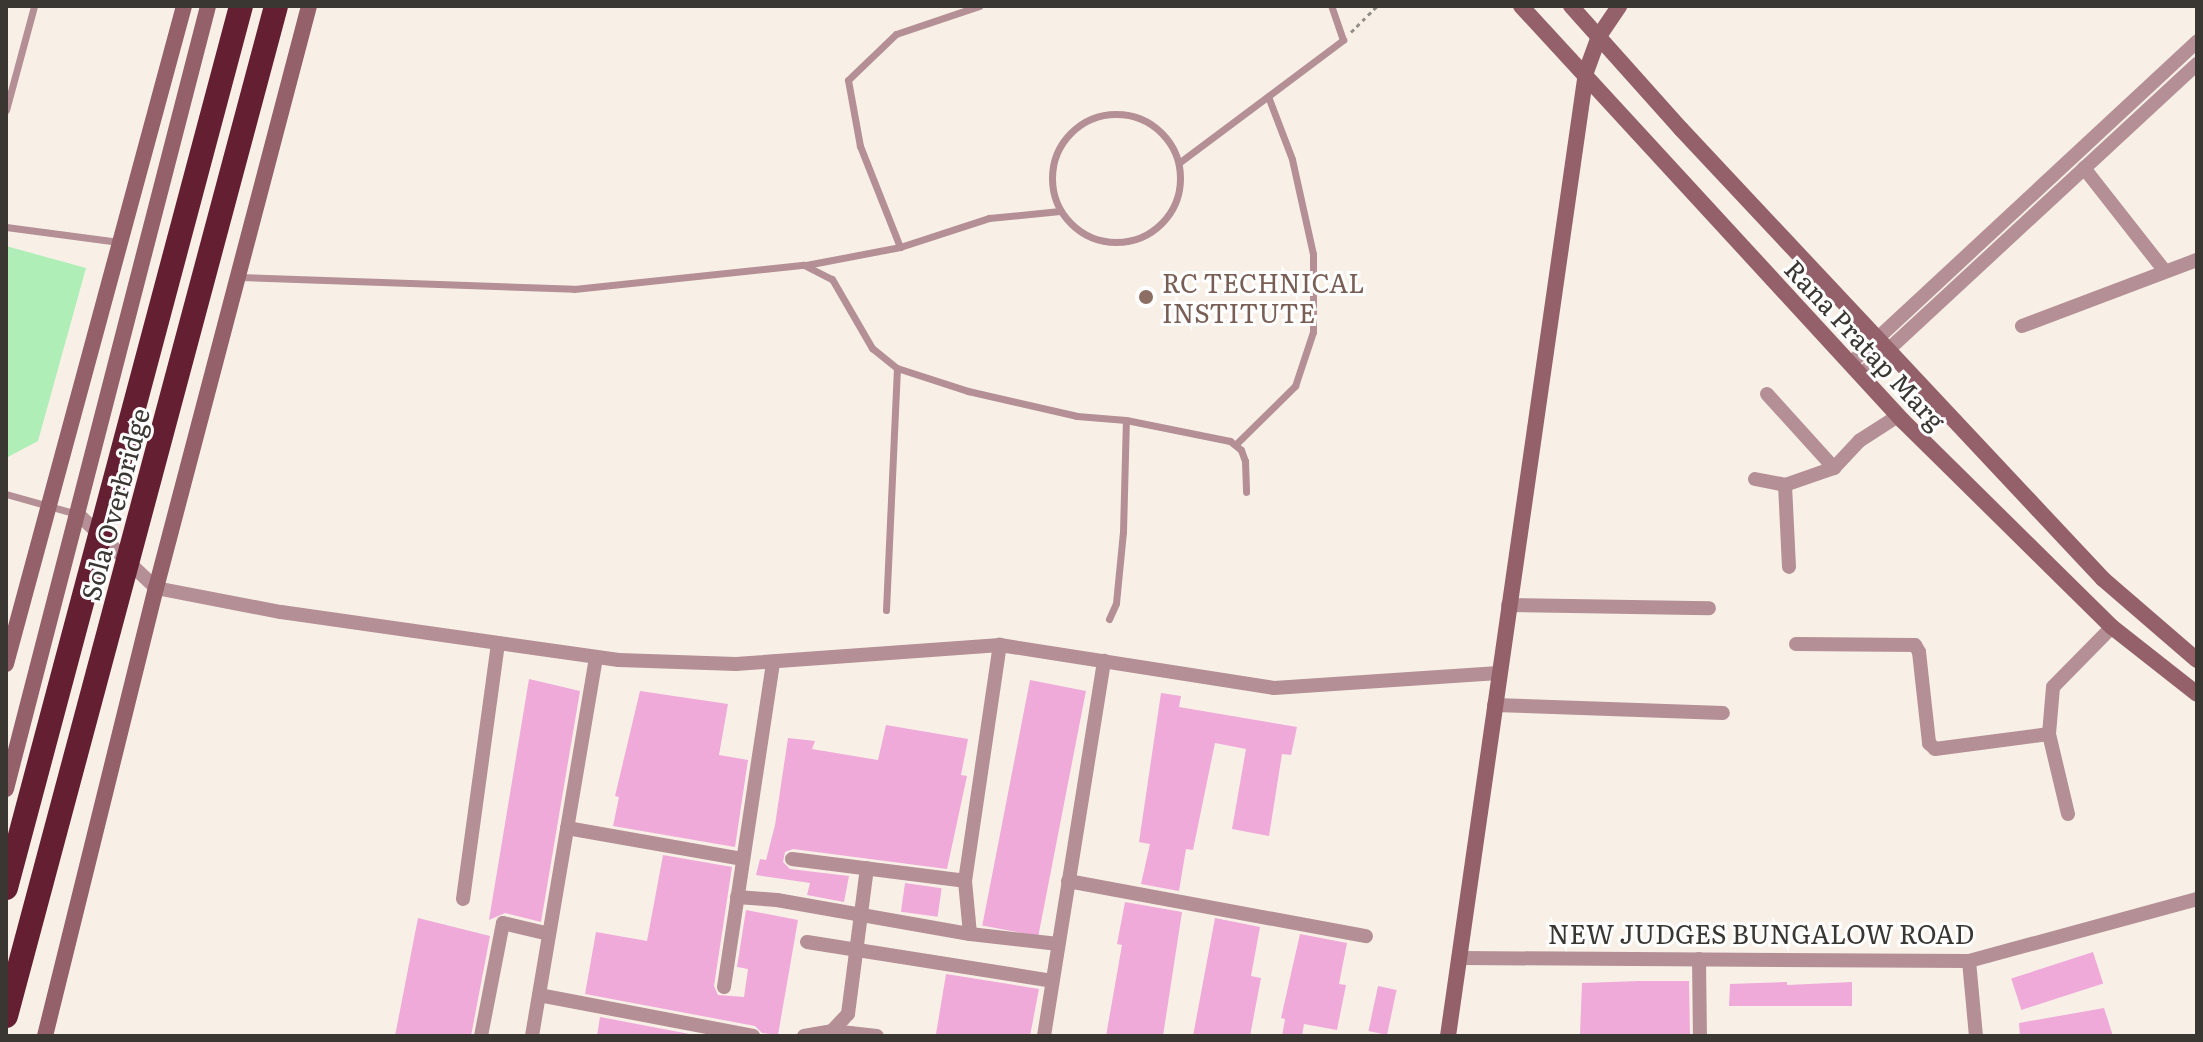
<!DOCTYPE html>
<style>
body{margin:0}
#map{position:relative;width:2203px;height:1042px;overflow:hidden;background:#f8f0e7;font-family:Literata,serif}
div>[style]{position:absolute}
.green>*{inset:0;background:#afeeb7}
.building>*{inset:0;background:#efaada;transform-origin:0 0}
.path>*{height:3px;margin-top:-1.5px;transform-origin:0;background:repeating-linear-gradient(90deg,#958f89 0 4px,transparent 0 8px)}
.lane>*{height:7px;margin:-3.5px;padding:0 3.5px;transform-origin:3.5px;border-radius:3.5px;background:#b48f95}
.lane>.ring{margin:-3.5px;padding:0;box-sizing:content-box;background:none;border:7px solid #b48f95;border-radius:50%}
.street>*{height:14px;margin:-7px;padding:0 7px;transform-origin:7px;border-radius:7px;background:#b48f95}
.secondary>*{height:16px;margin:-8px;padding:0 8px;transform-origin:8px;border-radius:8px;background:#94606a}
.highway-bridge>*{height:24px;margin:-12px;padding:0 12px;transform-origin:12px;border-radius:12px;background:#651f32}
.dots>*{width:22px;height:22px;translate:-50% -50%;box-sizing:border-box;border:4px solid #fff;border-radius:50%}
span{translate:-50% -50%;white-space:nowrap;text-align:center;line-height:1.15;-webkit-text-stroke:6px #fff;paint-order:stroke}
.education-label{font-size:26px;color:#785e54}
.left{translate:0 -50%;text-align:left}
.street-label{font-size:26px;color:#3a3733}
.frame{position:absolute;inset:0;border:8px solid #3a3733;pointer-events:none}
</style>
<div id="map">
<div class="green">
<i style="clip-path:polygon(6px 246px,86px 268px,38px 441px,6px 458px)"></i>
</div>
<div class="building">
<i style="clip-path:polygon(529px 679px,580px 691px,541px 922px,505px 913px,489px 920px)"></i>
<i style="left:1030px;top:680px;width:57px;height:250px;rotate:11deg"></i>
<i style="clip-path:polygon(640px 691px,728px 704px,719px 755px,748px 760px,735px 847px,613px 826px,619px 797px,615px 796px)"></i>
<i style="clip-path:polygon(1161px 693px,1181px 696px,1179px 707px,1297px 727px,1291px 755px,1282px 754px,1269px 836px,1232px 829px,1246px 749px,1215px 743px,1193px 850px,1186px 849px,1179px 891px,1141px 884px,1150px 844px,1139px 842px)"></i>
<i style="clip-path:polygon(886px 725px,968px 739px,961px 775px,967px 776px,947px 869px,793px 849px,785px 852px,783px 862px,790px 869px,849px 876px,844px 902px,807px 895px,810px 883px,756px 875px,760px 859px,766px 860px,775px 825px,788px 738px,815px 741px,812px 749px,878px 760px)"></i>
<i style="clip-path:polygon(663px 855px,732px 867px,714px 986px,718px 995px,744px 997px,748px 969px,737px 967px,746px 910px,798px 920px,778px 1035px,762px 1033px,755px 1026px,585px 994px,596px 932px,647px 941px)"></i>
<i style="left:905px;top:883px;width:37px;height:29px;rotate:8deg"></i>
<i style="clip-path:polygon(1125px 902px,1182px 912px,1163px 1036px,1106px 1036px,1122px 945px,1117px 944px)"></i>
<i style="clip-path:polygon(418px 918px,490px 936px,471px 1036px,395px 1036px)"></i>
<i style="clip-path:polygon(1215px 918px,1260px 927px,1251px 976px,1261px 978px,1250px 1036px,1193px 1036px)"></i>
<i style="clip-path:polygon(1300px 934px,1347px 943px,1339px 984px,1346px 985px,1337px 1030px,1304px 1024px,1302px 1036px,1282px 1036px,1285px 1019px,1281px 1018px)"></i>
<i style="left:2093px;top:952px;width:33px;height:86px;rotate:72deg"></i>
<i style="clip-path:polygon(946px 974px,1039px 989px,1030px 1036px,936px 1034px)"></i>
<i style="clip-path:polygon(1639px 981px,1689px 981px,1690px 1036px,1580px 1035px,1582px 983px)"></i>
<i style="clip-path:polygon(1787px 982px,1787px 985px,1852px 982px,1852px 1006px,1729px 1006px,1730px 984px)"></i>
<i style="left:1378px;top:986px;width:19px;height:46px;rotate:12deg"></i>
<i style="clip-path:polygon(2104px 1008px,2113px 1036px,2020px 1036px,2019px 1023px)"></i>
<i style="clip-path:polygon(600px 1017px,700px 1036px,597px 1036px)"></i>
</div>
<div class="path">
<i style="left:1351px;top:32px;width:37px;rotate:-45deg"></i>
</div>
<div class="lane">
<i style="left:6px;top:110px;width:108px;rotate:-74.9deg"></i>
<i class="ring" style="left:1052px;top:114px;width:121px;height:121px"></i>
<i style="left:1180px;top:162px;width:204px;rotate:-36.8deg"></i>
<i style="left:1343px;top:40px;width:36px;rotate:-109deg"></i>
<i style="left:6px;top:227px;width:114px;rotate:7.6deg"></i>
<i style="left:900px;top:247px;width:109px;rotate:-111.6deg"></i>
<i style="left:860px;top:146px;width:67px;rotate:-100.3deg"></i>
<i style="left:848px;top:80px;width:66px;rotate:-43.8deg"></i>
<i style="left:896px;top:34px;width:88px;rotate:-18.6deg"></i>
<i style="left:806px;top:265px;width:96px;rotate:-10.8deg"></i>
<i style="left:900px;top:247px;width:94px;rotate:-18deg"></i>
<i style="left:989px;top:218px;width:71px;rotate:-5.6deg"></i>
<i style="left:238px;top:277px;width:336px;rotate:2deg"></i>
<i style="left:574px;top:289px;width:231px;rotate:-6deg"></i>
<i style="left:804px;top:265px;width:31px;rotate:27deg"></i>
<i style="left:832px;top:279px;width:80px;rotate:59.9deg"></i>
<i style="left:872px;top:348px;width:32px;rotate:39deg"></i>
<i style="left:897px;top:368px;width:75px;rotate:17.9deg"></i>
<i style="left:968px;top:391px;width:112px;rotate:12.9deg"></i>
<i style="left:1077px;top:416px;width:49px;rotate:4.7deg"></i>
<i style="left:1126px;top:420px;width:106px;rotate:11.4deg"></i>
<i style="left:1230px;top:441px;width:14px;rotate:39deg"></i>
<i style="left:1241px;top:450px;width:12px;rotate:70deg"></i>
<i style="left:1245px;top:461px;width:31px;rotate:88deg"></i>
<i style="left:1236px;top:444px;width:83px;rotate:-44.5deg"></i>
<i style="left:1295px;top:386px;width:57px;rotate:-71.6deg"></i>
<i style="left:1313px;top:332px;width:78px;rotate:-90deg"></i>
<i style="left:1313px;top:254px;width:97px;rotate:-102.5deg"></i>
<i style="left:1292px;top:159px;width:67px;rotate:-110.9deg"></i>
<i style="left:6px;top:494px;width:74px;rotate:15.7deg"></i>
<i style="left:886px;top:610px;width:242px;rotate:-87.4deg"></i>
<i style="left:1109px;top:619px;width:17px;rotate:-66deg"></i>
<i style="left:1116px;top:603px;width:71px;rotate:-84.4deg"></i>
<i style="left:1123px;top:532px;width:112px;rotate:-88.5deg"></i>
</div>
<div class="street">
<i style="left:2084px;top:168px;width:130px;rotate:51.9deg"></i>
<i style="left:2022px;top:326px;width:187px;rotate:-20.7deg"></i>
<i style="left:1850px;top:364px;width:474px;rotate:-42.9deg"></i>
<i style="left:1861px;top:375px;width:458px;rotate:-42.8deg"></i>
<i style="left:1767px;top:394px;width:100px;rotate:47.8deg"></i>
<i style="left:1755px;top:479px;width:31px;rotate:11deg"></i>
<i style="left:1785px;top:485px;width:52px;rotate:-19.1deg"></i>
<i style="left:1834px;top:468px;width:37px;rotate:-47deg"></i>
<i style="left:1859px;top:441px;width:46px;rotate:-32.7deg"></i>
<i style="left:1785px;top:485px;width:82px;rotate:87.2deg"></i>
<i style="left:79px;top:515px;width:106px;rotate:43.5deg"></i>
<i style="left:156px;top:588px;width:127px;rotate:10.9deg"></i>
<i style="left:281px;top:612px;width:341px;rotate:8.1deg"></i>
<i style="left:619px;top:660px;width:117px;rotate:2deg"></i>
<i style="left:736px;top:664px;width:265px;rotate:-4.1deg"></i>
<i style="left:1000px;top:645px;width:277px;rotate:8.9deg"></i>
<i style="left:1274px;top:688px;width:225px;rotate:-3.8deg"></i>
<i style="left:1508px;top:605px;width:201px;rotate:0.9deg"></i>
<i style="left:1796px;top:644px;width:119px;rotate:0.5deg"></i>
<i style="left:1915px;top:645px;width:8px;rotate:60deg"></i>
<i style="left:1919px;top:652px;width:92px;rotate:83.7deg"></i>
<i style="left:1929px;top:743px;width:8px;rotate:45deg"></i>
<i style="left:1935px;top:749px;width:115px;rotate:-7.5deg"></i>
<i style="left:1494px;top:705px;width:229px;rotate:2deg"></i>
<i style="left:2068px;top:814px;width:82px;rotate:-103.4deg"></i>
<i style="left:2049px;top:734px;width:47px;rotate:-85.1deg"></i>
<i style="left:2053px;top:687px;width:84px;rotate:-45.5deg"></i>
<i style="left:567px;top:828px;width:179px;rotate:10deg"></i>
<i style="left:792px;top:859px;width:174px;rotate:7.2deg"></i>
<i style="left:965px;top:881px;width:239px;rotate:-81.6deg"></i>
<i style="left:965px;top:881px;width:53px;rotate:84.6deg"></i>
<i style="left:970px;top:934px;width:89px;rotate:6.5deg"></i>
<i style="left:1068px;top:881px;width:303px;rotate:10.5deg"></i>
<i style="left:737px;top:897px;width:40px;rotate:4.3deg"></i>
<i style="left:777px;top:900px;width:196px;rotate:10deg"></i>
<i style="left:463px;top:899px;width:258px;rotate:-82.2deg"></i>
<i style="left:807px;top:942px;width:248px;rotate:9deg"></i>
<i style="left:1461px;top:958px;width:508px;rotate:0.34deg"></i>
<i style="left:1969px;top:961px;width:236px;rotate:-15.2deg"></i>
<i style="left:1699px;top:959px;width:77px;rotate:89.3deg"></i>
<i style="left:1969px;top:961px;width:75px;rotate:84.7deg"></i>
<i style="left:724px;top:987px;width:329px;rotate:-81.4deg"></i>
<i style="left:539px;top:995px;width:218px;rotate:10.8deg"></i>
<i style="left:832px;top:1031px;width:45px;rotate:6.3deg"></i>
<i style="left:481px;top:1036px;width:115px;rotate:-79deg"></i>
<i style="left:503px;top:923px;width:47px;rotate:13.4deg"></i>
<i style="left:532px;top:1036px;width:384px;rotate:-80.4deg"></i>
<i style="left:804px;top:1036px;width:28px;rotate:-10deg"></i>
<i style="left:832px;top:1031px;width:23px;rotate:-47deg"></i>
<i style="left:848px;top:1014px;width:147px;rotate:-82.6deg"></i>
<i style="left:1044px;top:1036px;width:380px;rotate:-80.9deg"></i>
</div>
<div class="secondary">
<i style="left:1521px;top:6px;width:564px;rotate:47.37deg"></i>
<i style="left:1903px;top:421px;width:293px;rotate:44.6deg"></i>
<i style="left:2112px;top:627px;width:108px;rotate:38.2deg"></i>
<i style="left:1571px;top:6px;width:165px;rotate:48.2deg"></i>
<i style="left:1681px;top:129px;width:617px;rotate:46.84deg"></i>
<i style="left:2103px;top:579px;width:124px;rotate:40.8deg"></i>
<i style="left:6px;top:664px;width:682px;rotate:-74.86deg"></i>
<i style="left:6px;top:789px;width:809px;rotate:-75.53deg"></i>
<i style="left:45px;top:1036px;width:462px;rotate:-76.1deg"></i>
<i style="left:156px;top:588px;width:602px;rotate:-75.27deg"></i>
<i style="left:1448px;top:1036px;width:974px;rotate:-81.85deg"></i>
<i style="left:1586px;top:72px;width:38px;rotate:-70deg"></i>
<i style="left:1599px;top:36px;width:36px;rotate:-56deg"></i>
</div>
<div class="highway-bridge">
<i style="left:6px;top:888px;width:913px;rotate:-75.08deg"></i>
<i style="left:6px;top:1016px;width:1045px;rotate:-75.03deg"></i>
</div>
<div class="dots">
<i style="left:1146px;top:297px;background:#8d6e63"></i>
</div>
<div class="education-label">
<span class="left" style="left:1162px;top:297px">RC TECHNICAL<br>INSTITUTE</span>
</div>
<div class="street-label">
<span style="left:1866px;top:344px;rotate:47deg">Rana Pratap Marg</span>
<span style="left:114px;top:504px;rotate:-75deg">Sola Overbridge</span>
<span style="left:1761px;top:933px">NEW JUDGES BUNGALOW ROAD</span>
</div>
<div class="frame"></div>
</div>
